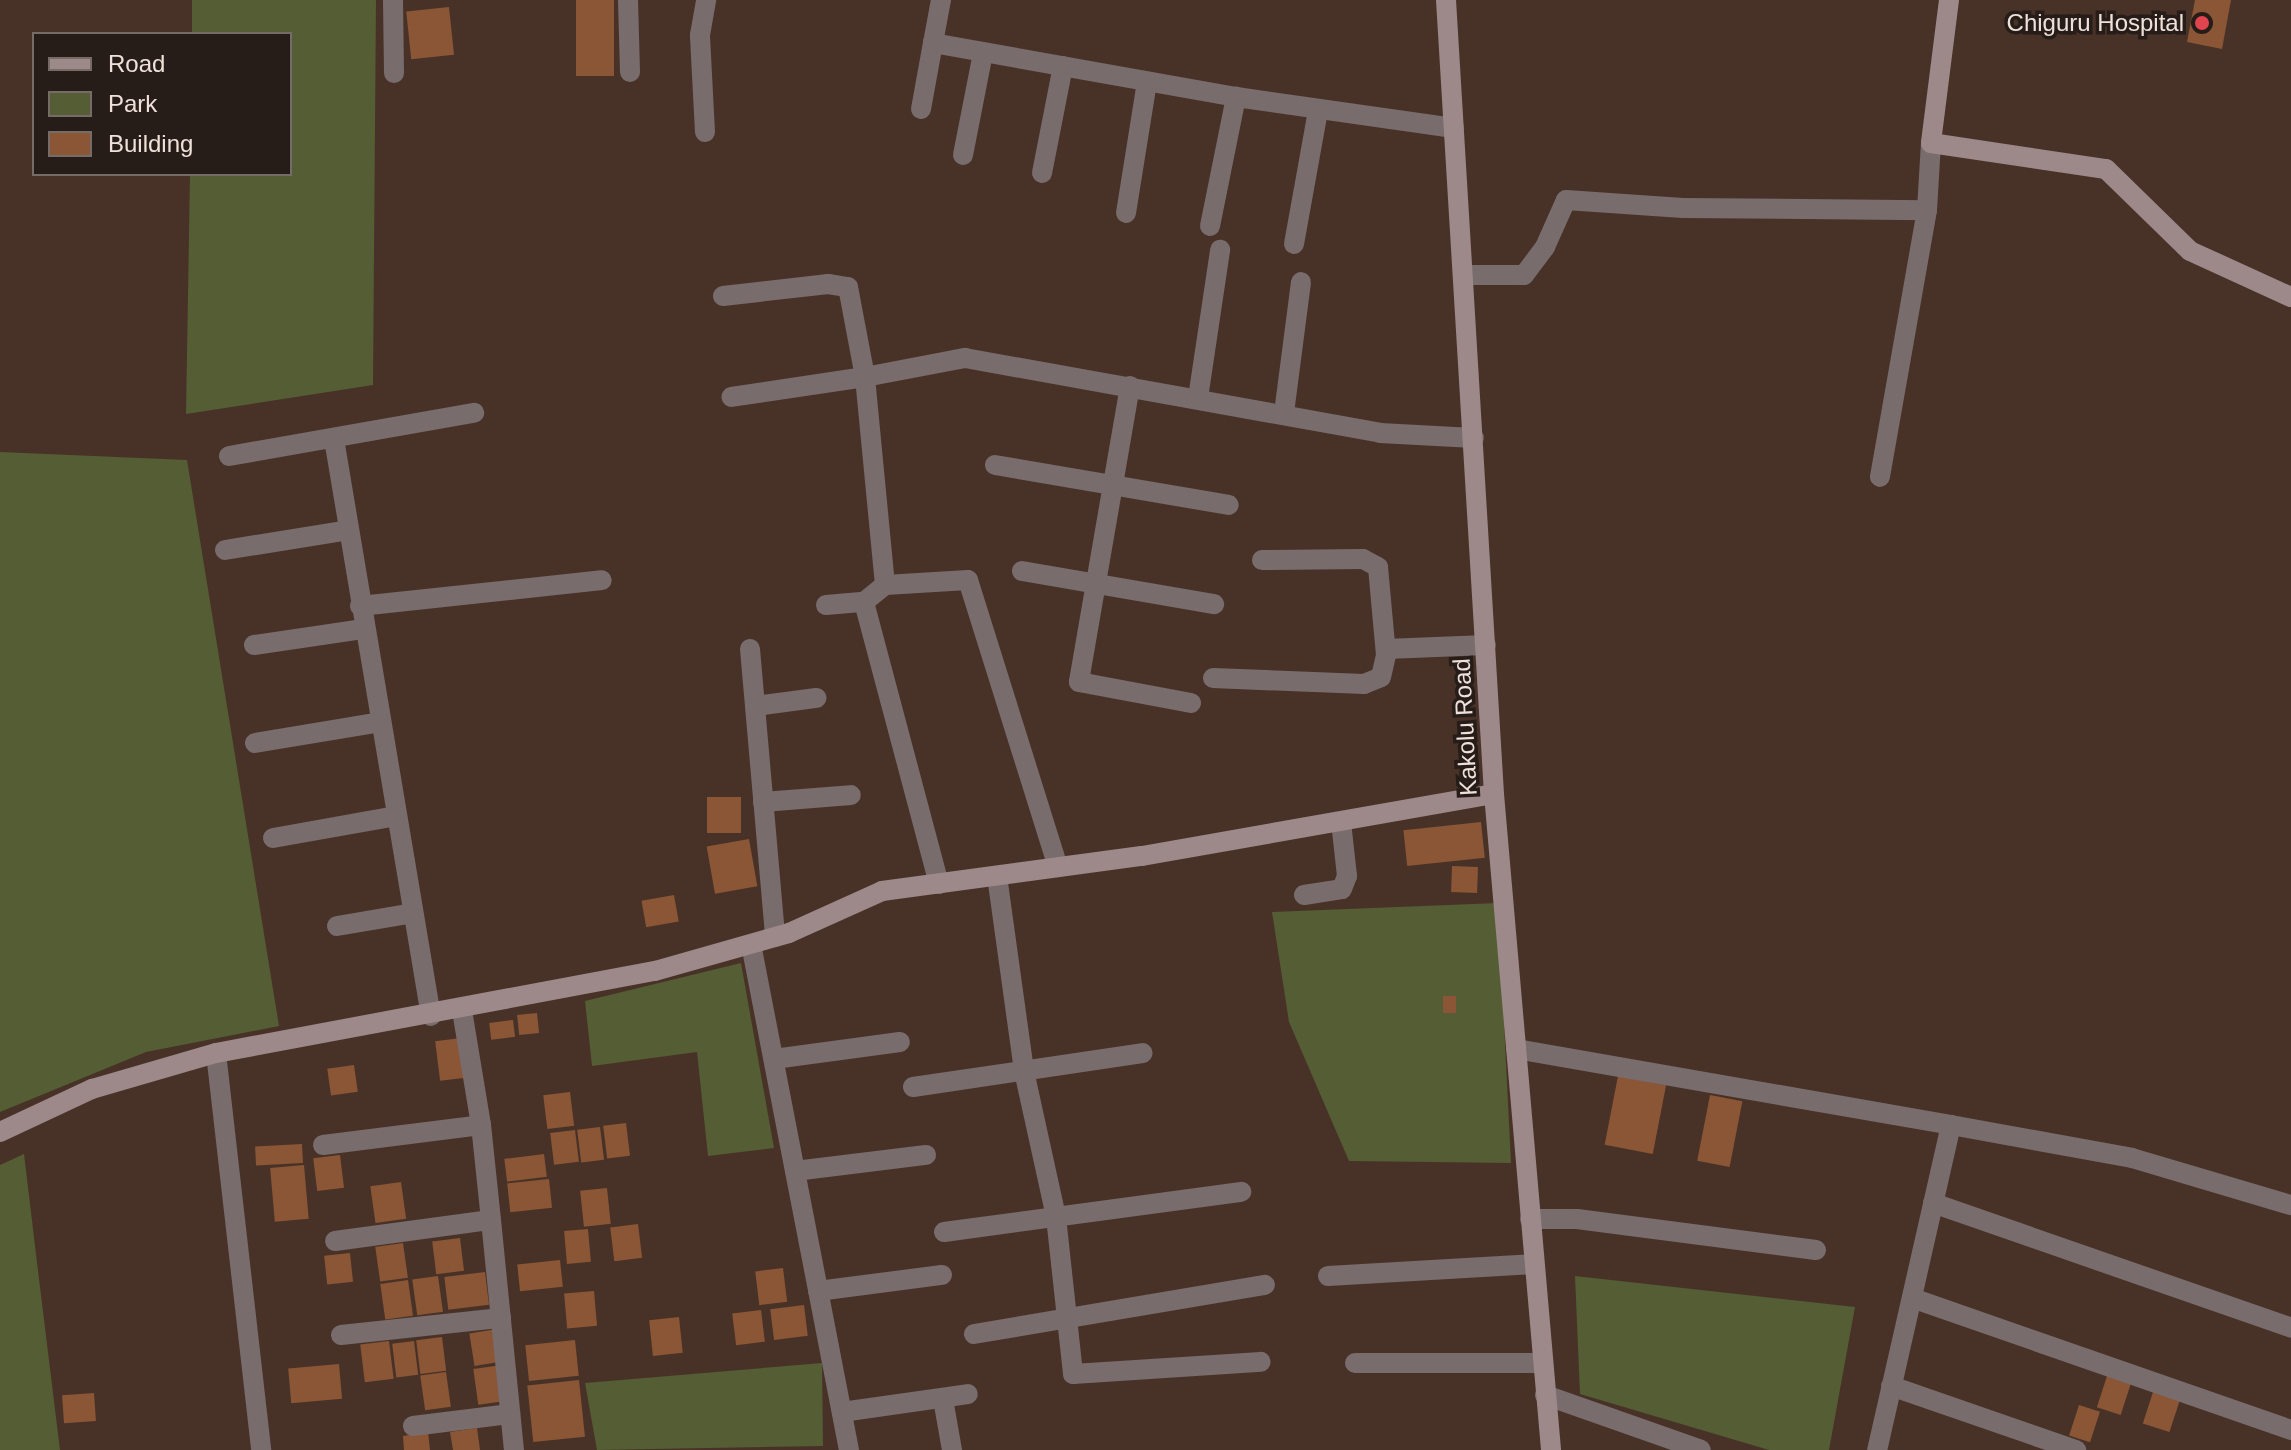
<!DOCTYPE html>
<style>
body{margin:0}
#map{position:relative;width:2291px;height:1450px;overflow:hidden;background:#483227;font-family:Helvetica,sans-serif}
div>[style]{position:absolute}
.green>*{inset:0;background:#545d33}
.building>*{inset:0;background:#8a5635;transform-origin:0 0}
.street>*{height:20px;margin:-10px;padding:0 10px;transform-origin:10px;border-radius:10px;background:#796c6d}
.secondary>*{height:20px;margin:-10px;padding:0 10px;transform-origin:10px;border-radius:10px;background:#9d898a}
.dots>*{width:22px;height:22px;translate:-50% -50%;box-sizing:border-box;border:4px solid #261c18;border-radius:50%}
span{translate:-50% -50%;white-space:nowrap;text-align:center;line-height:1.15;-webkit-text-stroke:7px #261c18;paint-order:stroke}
.poi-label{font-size:24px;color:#efe1da}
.right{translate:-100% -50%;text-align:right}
.street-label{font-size:24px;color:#efe1da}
.legend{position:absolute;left:32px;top:32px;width:260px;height:144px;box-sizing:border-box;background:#261c18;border:2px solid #766b66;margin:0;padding:10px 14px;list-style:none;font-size:24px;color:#efe1da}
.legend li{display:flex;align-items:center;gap:16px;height:40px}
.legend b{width:40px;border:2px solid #766b66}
</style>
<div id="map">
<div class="green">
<i style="clip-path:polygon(192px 0,376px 0,373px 385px,186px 414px,190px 174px,290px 174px,290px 34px,192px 34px)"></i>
<i style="clip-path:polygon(0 452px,187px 460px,279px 1026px,146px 1052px,0 1112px)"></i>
<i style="clip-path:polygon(1498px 903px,1511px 1163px,1349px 1161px,1289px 1022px,1272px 912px)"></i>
<i style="clip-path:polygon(741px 963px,774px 1148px,708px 1156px,697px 1052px,592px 1066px,585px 1001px)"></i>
<i style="clip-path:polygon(24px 1154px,39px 1279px,60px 1450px,0 1450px,0 1165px)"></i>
<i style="clip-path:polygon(1575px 1276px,1855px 1307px,1829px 1450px,1769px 1450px,1580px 1394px)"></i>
<i style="clip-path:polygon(822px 1363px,823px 1446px,597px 1450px,585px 1383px)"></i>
</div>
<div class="building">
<i style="left:576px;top:0;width:38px;height:76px"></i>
<i style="clip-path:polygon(2195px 0,2231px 0,2222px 49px,2187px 42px)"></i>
<i style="left:449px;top:7px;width:48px;height:43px;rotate:84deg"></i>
<i style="left:707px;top:797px;width:34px;height:36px"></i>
<i style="left:1481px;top:822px;width:36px;height:78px;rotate:84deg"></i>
<i style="left:749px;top:839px;width:48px;height:43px;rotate:80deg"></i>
<i style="left:1452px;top:866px;width:26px;height:26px;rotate:2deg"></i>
<i style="left:674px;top:895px;width:27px;height:33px;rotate:80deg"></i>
<i style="left:1443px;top:996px;width:13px;height:17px"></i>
<i style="left:537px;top:1013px;width:20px;height:20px;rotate:84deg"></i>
<i style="left:513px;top:1020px;width:17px;height:24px;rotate:83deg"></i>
<i style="left:461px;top:1038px;width:40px;height:26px;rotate:83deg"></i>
<i style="left:354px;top:1065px;width:27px;height:27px;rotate:82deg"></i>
<i style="left:1618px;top:1076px;width:49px;height:70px;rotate:11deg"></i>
<i style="left:570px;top:1092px;width:34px;height:27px;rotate:83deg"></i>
<i style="left:1710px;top:1095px;width:33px;height:67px;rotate:11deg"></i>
<i style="left:626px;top:1123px;width:33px;height:23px;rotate:83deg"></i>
<i style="left:600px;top:1127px;width:33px;height:23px;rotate:83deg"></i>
<i style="left:575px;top:1130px;width:32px;height:25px;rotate:83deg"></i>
<i style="left:302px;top:1144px;width:19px;height:47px;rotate:87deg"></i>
<i style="left:544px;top:1154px;width:23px;height:40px;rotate:83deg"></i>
<i style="left:340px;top:1155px;width:33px;height:27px;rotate:83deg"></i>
<i style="left:304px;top:1165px;width:54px;height:34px;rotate:85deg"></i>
<i style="left:549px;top:1179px;width:29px;height:42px;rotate:84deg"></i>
<i style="left:401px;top:1182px;width:37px;height:31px;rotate:82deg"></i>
<i style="left:607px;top:1188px;width:36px;height:27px;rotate:84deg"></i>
<i style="left:638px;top:1224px;width:34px;height:28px;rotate:83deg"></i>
<i style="left:588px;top:1229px;width:33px;height:24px;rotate:85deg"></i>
<i style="left:460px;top:1238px;width:33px;height:28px;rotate:83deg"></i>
<i style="left:403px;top:1243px;width:35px;height:28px;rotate:82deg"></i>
<i style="left:350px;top:1253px;width:29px;height:26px;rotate:84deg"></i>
<i style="left:560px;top:1260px;width:27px;height:43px;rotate:84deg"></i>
<i style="left:783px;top:1268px;width:34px;height:28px;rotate:83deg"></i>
<i style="left:485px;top:1272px;width:33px;height:41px;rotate:83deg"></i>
<i style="left:438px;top:1276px;width:36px;height:26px;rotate:82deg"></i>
<i style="left:408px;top:1280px;width:36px;height:28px;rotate:82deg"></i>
<i style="left:594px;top:1291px;width:35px;height:30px;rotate:85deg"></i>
<i style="left:804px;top:1305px;width:31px;height:34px;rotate:83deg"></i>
<i style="left:761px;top:1310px;width:32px;height:29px;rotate:83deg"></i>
<i style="left:679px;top:1317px;width:36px;height:30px;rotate:84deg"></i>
<i style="left:497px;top:1329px;width:33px;height:28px;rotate:81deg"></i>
<i style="left:442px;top:1337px;width:34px;height:26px;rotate:83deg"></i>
<i style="left:575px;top:1340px;width:36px;height:50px;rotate:84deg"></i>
<i style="left:389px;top:1341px;width:38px;height:29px;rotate:83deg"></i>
<i style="left:414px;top:1341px;width:34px;height:22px;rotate:83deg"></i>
<i style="left:339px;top:1364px;width:35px;height:51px;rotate:85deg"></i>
<i style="left:502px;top:1365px;width:36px;height:29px;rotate:82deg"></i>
<i style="left:446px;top:1372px;width:35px;height:26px;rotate:82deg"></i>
<i style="left:2108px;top:1373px;width:25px;height:36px;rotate:18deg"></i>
<i style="left:579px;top:1380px;width:57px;height:52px;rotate:84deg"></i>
<i style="left:2153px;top:1392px;width:28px;height:33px;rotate:18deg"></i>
<i style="left:94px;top:1393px;width:28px;height:32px;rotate:86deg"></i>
<i style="left:2079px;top:1405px;width:22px;height:32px;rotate:18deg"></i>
<i style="clip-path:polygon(477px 1428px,480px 1450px,453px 1450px,450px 1432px)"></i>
<i style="clip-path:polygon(428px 1432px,430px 1450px,404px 1450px,403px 1436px)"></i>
</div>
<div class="street">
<i style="left:393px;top:0;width:73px;rotate:89.2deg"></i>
<i style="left:628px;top:0;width:72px;rotate:88.4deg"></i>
<i style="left:933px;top:43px;width:44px;rotate:-79.5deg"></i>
<i style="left:921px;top:109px;width:67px;rotate:-79.7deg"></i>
<i style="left:933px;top:43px;width:308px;rotate:10.1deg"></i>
<i style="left:1236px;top:97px;width:220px;rotate:8.1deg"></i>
<i style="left:705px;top:132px;width:97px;rotate:-93deg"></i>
<i style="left:700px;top:35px;width:36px;rotate:-80deg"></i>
<i style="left:963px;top:155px;width:104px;rotate:-78.9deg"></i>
<i style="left:1042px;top:173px;width:109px;rotate:-78.9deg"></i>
<i style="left:1927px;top:210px;width:67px;rotate:-86.6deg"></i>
<i style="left:1126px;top:213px;width:133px;rotate:-80.9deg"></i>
<i style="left:1210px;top:226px;width:132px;rotate:-78.6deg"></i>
<i style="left:1294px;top:244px;width:136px;rotate:-79.8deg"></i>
<i style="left:1465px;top:275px;width:59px"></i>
<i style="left:1524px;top:275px;width:35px;rotate:-53deg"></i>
<i style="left:1545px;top:247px;width:51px;rotate:-65.9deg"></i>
<i style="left:1566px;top:200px;width:117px;rotate:3.9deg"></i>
<i style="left:1683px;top:208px;width:244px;rotate:0.5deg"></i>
<i style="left:1927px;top:210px;width:271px;rotate:100deg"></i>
<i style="left:723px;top:296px;width:106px;rotate:-6.5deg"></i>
<i style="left:828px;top:284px;width:20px;rotate:9deg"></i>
<i style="left:848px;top:287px;width:92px;rotate:79.3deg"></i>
<i style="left:865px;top:377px;width:135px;rotate:171.5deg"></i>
<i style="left:1130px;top:386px;width:300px;rotate:99.8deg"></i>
<i style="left:1079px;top:682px;width:114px;rotate:10.6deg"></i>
<i style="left:1198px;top:398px;width:150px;rotate:-81.5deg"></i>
<i style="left:1284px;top:413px;width:132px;rotate:-82.6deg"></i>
<i style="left:334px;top:439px;width:585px;rotate:80.46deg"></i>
<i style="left:229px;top:456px;width:249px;rotate:-10deg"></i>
<i style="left:995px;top:465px;width:237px;rotate:9.7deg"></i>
<i style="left:225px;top:550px;width:125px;rotate:-9.2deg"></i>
<i style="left:1022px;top:571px;width:195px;rotate:9.8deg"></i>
<i style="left:885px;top:585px;width:209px;rotate:-95.5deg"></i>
<i style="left:865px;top:377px;width:102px;rotate:-10.8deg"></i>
<i style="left:965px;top:358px;width:422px;rotate:10.2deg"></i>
<i style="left:1380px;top:433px;width:94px;rotate:3deg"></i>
<i style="left:826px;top:605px;width:38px;rotate:-5deg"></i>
<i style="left:360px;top:606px;width:243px;rotate:-6.1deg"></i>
<i style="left:254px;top:645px;width:111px;rotate:-8.3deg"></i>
<i style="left:750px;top:649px;width:289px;rotate:85deg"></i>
<i style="left:1386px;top:649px;width:100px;rotate:-2.3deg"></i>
<i style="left:1213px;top:678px;width:151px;rotate:2.3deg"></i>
<i style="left:1364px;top:684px;width:18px;rotate:-22deg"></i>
<i style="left:1381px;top:677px;width:23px;rotate:-77deg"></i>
<i style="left:1386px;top:655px;width:88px;rotate:-95.2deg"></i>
<i style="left:1378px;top:567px;width:17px;rotate:-152deg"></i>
<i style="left:1363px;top:559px;width:101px;rotate:179.4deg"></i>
<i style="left:755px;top:706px;width:62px;rotate:-7.5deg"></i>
<i style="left:255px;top:743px;width:127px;rotate:-9.5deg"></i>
<i style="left:763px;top:802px;width:88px;rotate:-4.5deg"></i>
<i style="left:273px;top:838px;width:126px;rotate:-10.1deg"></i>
<i style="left:997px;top:876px;width:197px;rotate:82.1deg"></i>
<i style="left:1024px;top:1071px;width:149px;rotate:77.6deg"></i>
<i style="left:1056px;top:1217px;width:158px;rotate:83.8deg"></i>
<i style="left:1073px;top:1374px;width:188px;rotate:-3.7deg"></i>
<i style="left:939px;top:884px;width:292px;rotate:-104.9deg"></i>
<i style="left:864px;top:602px;width:27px;rotate:-39deg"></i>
<i style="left:885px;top:585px;width:83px;rotate:-3.4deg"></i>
<i style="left:968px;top:580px;width:301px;rotate:72.6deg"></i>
<i style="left:1304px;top:895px;width:38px;rotate:-9deg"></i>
<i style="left:1342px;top:889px;width:14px;rotate:-69deg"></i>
<i style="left:1347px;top:876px;width:54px;rotate:-96.3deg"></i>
<i style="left:337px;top:926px;width:77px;rotate:-9.7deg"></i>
<i style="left:751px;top:944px;width:515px;rotate:79.04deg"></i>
<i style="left:1516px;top:1049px;width:442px;rotate:9.9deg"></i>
<i style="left:1951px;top:1125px;width:333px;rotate:102.8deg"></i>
<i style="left:216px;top:1053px;width:400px;rotate:83.5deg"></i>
<i style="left:774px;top:1059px;width:127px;rotate:-7.7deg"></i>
<i style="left:913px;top:1087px;width:232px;rotate:-8.4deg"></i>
<i style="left:1951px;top:1125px;width:184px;rotate:10.3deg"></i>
<i style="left:2132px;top:1158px;width:166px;rotate:16.5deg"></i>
<i style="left:323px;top:1145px;width:159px;rotate:-7.2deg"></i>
<i style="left:481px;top:1125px;width:117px;rotate:-99.4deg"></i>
<i style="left:795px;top:1171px;width:132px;rotate:-7deg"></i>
<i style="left:1933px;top:1203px;width:379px;rotate:19.2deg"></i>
<i style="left:1530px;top:1219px;width:47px"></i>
<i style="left:1577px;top:1219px;width:241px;rotate:7.4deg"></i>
<i style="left:491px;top:1220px;width:231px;rotate:84.3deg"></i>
<i style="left:944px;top:1232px;width:300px;rotate:-7.7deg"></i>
<i style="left:335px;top:1241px;width:157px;rotate:-7.7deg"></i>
<i style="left:491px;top:1220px;width:96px;rotate:-96deg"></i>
<i style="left:1328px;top:1276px;width:206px;rotate:-3.3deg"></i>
<i style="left:818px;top:1291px;width:125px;rotate:-7.4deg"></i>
<i style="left:1912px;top:1298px;width:401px;rotate:19.2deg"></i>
<i style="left:974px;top:1334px;width:295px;rotate:-9.6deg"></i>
<i style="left:341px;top:1335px;width:161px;rotate:-6.1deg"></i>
<i style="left:1355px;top:1363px;width:187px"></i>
<i style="left:1891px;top:1386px;width:196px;rotate:19.1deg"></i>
<i style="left:1545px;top:1395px;width:165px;rotate:19.4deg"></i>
<i style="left:943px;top:1399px;width:52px;rotate:80deg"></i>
<i style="left:842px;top:1412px;width:127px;rotate:-8.1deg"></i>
<i style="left:413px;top:1426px;width:98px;rotate:-7.1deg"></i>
</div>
<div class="secondary">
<i style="left:1446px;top:0;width:795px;rotate:86.54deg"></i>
<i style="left:1494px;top:794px;width:658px;rotate:85.03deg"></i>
<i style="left:1949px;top:0;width:144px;rotate:97.2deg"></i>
<i style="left:1931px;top:143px;width:177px;rotate:8.5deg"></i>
<i style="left:2106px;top:169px;width:117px;rotate:44.3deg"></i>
<i style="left:2190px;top:251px;width:111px;rotate:24.5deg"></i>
<i style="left:0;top:1132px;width:102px;rotate:-25.1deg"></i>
<i style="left:92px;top:1089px;width:129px;rotate:-16.2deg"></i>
<i style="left:216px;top:1053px;width:447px;rotate:-10.6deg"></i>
<i style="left:655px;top:971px;width:139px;rotate:-15.8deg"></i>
<i style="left:789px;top:933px;width:102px;rotate:-24.3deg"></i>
<i style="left:882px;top:891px;width:262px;rotate:-7.7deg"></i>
<i style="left:1142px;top:856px;width:357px;rotate:-10deg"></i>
</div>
<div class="dots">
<i style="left:2202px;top:23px;background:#e0444e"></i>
</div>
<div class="poi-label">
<span class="right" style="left:2184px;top:23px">Chiguru Hospital</span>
</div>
<div class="street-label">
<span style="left:1465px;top:727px;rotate:-93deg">Kakolu Road</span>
</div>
<ul class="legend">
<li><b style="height:10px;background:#9d898a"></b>Road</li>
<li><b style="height:22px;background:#545d33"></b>Park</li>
<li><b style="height:22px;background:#8a5635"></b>Building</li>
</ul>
</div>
